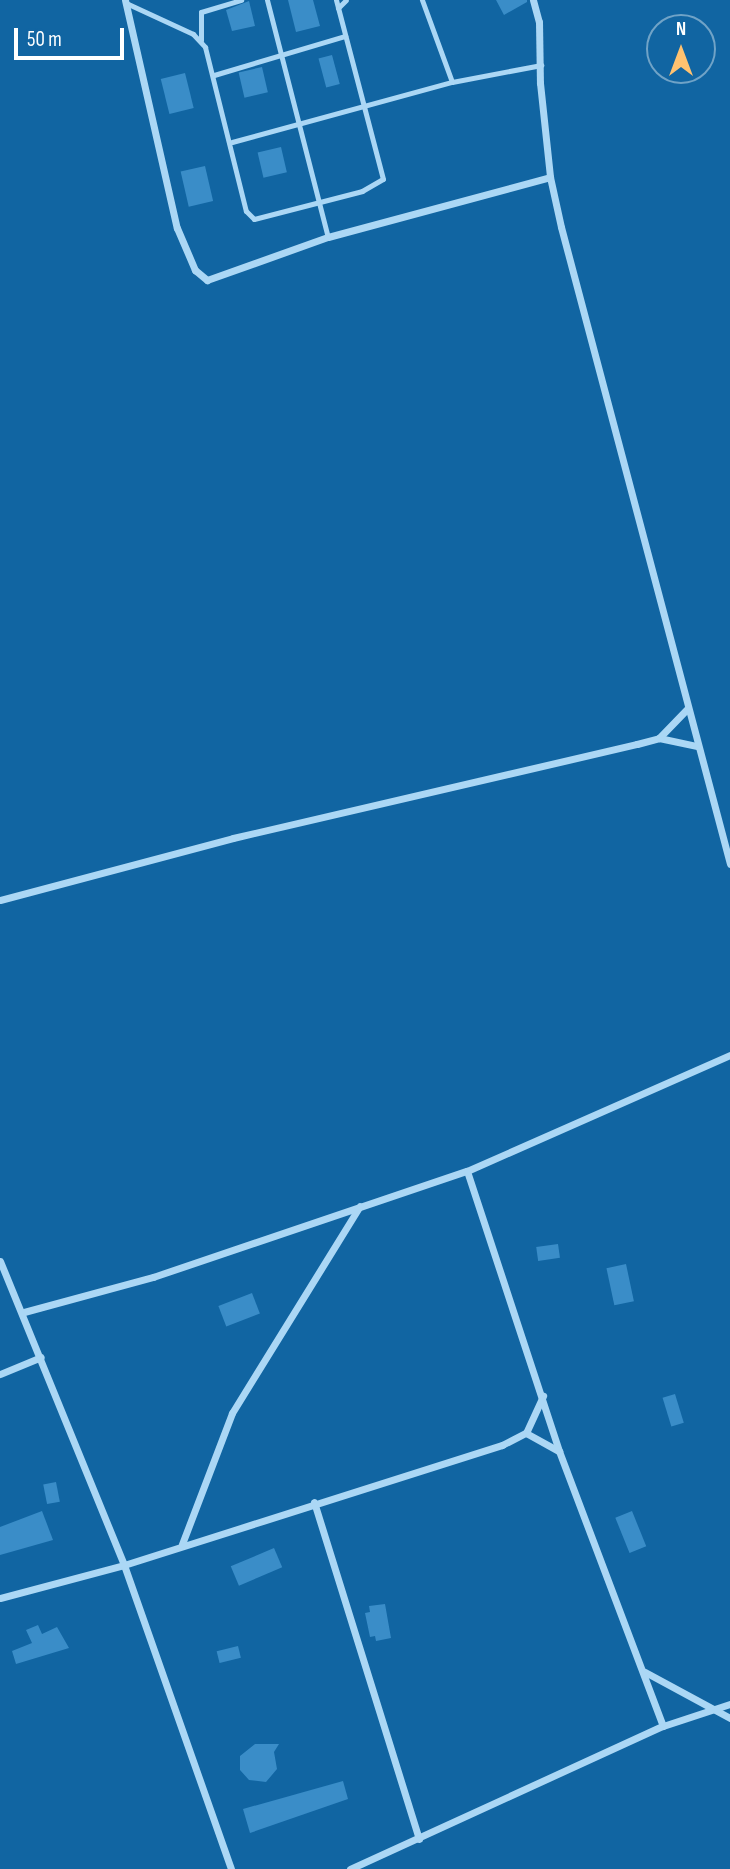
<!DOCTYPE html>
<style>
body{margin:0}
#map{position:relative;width:730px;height:1869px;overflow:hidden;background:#1165a2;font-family:"Sofia Sans Condensed",sans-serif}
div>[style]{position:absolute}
.building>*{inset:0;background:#3a8dc8;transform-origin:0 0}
.lane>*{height:5px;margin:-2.5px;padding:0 2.5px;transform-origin:2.5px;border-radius:2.5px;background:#abd7f5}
.street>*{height:7px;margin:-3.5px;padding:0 3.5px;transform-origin:3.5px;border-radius:3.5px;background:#abd7f5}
span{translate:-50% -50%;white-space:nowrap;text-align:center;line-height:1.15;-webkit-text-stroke:5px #1165a2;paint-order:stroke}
.north{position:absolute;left:646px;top:14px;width:70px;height:70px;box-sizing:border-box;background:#1165a2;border:2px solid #70a3c7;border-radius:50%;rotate:0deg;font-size:19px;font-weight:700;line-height:28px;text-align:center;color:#fff}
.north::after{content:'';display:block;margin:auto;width:24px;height:32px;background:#ffc270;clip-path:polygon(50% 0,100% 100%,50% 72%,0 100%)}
.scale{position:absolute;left:14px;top:28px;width:110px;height:32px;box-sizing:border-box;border:4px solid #fff;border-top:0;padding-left:9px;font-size:21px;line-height:24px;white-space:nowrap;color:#fff;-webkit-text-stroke:5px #1165a2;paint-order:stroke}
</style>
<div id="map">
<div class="building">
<i style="clip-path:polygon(288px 0,313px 0,320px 26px,296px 32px)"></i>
<i style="clip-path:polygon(496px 0,527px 0,527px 2px,504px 15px)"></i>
<i style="clip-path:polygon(249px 1px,255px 26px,232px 31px,226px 10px)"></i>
<i style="left:332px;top:55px;width:30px;height:14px;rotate:75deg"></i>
<i style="left:262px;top:67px;width:26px;height:24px;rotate:77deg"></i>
<i style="left:185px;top:73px;width:36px;height:25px;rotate:76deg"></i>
<i style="left:281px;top:147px;width:26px;height:24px;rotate:77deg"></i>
<i style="left:205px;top:166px;width:36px;height:25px;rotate:77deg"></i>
<i style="left:558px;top:1244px;width:14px;height:22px;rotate:82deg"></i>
<i style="left:626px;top:1264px;width:38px;height:20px;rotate:78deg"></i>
<i style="left:252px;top:1293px;width:22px;height:36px;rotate:69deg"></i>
<i style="left:675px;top:1394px;width:30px;height:13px;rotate:73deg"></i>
<i style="left:56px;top:1482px;width:20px;height:13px;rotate:79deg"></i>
<i style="clip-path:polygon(42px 1511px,53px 1540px,0 1555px,0 1527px)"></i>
<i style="left:632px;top:1511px;width:38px;height:18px;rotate:68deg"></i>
<i style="left:274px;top:1548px;width:21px;height:47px;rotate:67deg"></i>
<i style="clip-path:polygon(385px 1604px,391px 1638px,376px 1641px,375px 1636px,370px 1637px,365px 1613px,370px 1612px,369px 1606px)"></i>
<i style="clip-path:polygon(38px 1625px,42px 1634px,57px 1627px,69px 1648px,16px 1664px,12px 1651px,32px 1643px,26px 1630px)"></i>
<i style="left:238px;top:1646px;width:12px;height:22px;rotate:76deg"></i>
<i style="clip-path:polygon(255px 1744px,279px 1744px,274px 1752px,277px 1769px,266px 1782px,249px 1780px,240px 1770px,240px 1756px)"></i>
<i style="clip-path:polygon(343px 1781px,348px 1799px,250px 1833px,243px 1809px)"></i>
</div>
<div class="lane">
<i style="left:267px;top:0;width:245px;rotate:75.6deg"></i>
<i style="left:422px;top:0;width:87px;rotate:69.9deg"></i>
<i style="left:126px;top:3px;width:74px;rotate:24.8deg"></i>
<i style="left:193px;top:34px;width:18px;rotate:47deg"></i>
<i style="left:205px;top:47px;width:169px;rotate:76deg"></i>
<i style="left:246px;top:211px;width:11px;rotate:45deg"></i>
<i style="left:254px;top:219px;width:112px;rotate:-14.5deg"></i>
<i style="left:362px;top:191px;width:24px;rotate:-30deg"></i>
<i style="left:383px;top:179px;width:185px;rotate:-104.7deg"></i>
<i style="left:338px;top:8px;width:11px;rotate:-45deg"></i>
<i style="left:201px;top:40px;width:28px;rotate:-90deg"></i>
<i style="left:201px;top:12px;width:42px;rotate:-16.7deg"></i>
<i style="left:214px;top:75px;width:137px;rotate:-16.6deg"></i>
<i style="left:232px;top:142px;width:228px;rotate:-15.3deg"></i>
<i style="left:452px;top:82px;width:91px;rotate:-10.8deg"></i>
</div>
<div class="street">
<i style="left:125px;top:0;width:234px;rotate:77.2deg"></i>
<i style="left:177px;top:228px;width:46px;rotate:66.8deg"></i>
<i style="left:195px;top:270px;width:16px;rotate:40deg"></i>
<i style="left:207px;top:280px;width:128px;rotate:-19.6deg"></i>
<i style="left:328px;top:237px;width:230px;rotate:-15.1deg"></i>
<i style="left:533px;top:0;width:23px;rotate:75deg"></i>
<i style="left:539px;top:22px;width:61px;rotate:89.1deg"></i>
<i style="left:540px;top:83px;width:95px;rotate:83.9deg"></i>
<i style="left:550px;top:177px;width:51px;rotate:77.6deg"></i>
<i style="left:561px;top:227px;width:659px;rotate:75.14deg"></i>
<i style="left:659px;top:738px;width:39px;rotate:12deg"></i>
<i style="left:0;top:900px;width:241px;rotate:-14.9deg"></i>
<i style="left:233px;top:838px;width:415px;rotate:-13.1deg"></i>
<i style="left:637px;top:744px;width:23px;rotate:-15deg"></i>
<i style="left:659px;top:738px;width:40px;rotate:-46deg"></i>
<i style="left:467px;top:1171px;width:295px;rotate:71.8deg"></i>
<i style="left:559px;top:1451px;width:294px;rotate:69.3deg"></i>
<i style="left:0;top:1261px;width:328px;rotate:67.8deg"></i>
<i style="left:124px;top:1565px;width:322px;rotate:70.6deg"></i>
<i style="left:24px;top:1312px;width:134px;rotate:-15.2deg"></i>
<i style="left:153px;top:1277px;width:331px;rotate:-18.7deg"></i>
<i style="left:467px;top:1171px;width:287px;rotate:-23.8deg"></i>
<i style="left:0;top:1374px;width:44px;rotate:-22.5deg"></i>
<i style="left:526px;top:1433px;width:38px;rotate:29deg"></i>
<i style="left:314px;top:1502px;width:353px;rotate:72.7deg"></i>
<i style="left:182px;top:1544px;width:140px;rotate:-69.1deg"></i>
<i style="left:232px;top:1413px;width:243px;rotate:-58.3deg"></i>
<i style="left:0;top:1598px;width:128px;rotate:-14.9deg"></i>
<i style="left:124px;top:1565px;width:397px;rotate:-17.6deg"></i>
<i style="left:502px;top:1445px;width:27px;rotate:-27deg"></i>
<i style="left:526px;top:1433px;width:41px;rotate:-65.3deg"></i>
<i style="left:645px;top:1672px;width:97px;rotate:28.4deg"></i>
<i style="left:350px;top:1869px;width:344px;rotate:-24.6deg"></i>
<i style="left:663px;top:1726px;width:71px;rotate:-18.2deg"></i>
</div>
<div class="north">N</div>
<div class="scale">50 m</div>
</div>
